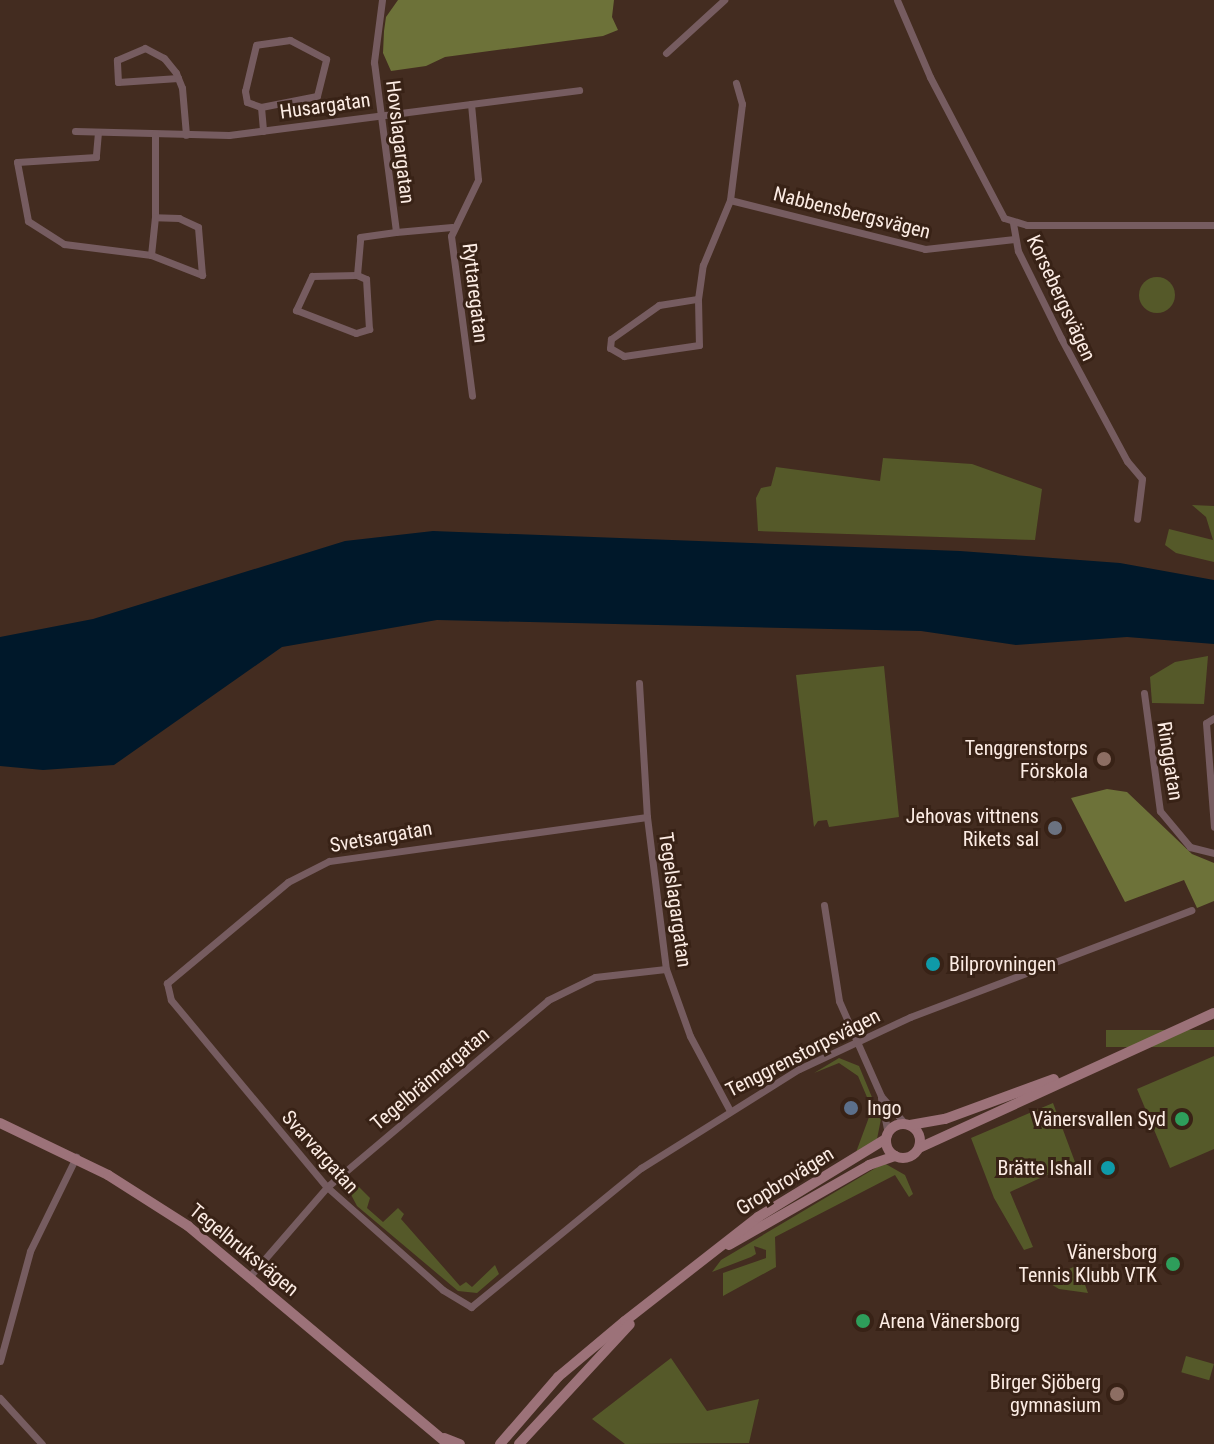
<!DOCTYPE html>
<meta charset="utf-8">
<style>
body{margin:0}
#map{position:relative;width:1214px;height:1444px;overflow:hidden;background:#432c20;font-family:"Roboto Condensed",sans-serif}
div>[style]{position:absolute}
.green>*{inset:0;background:#555929;transform-origin:0 0}
.round{border-radius:50%}
.forest>*{inset:0;background:#6d7239}
.water>*{inset:0;background:#00182a}
.street>*{height:7px;margin:-3.5px;padding:0 3.5px;transform-origin:3.5px;border-radius:3.5px;background:#765c60}
.secondary>*{height:10px;margin:-5px;padding:0 5px;transform-origin:5px;border-radius:5px;background:#9c7279}
.secondary>.ring{margin:-5px;padding:0;box-sizing:content-box;background:none;border:10px solid #9c7279;border-radius:50%}
.dots>*{width:22px;height:22px;translate:-50% -50%;box-sizing:border-box;border:4px solid #382216;border-radius:50%}
span{translate:-50% -50%;white-space:nowrap;text-align:center;line-height:1.15;-webkit-text-stroke:6px #382216;paint-order:stroke}
.street-label{font-size:20px;color:#fcece4}
.poi-label{font-size:20px;color:#fcece4}
.right{translate:-100% -50%;text-align:right}
.left{translate:0 -50%;text-align:left}
</style>
<div id="map">
<div class="green">
<i class="round" style="left:1139px;top:277px;width:36px;height:36px"></i>
<i style="clip-path:polygon(883px 458px,972px 464px,1042px 489px,1035px 540px,758px 531px,756px 498px,761px 488px,771px 486px,776px 467px,880px 481px)"></i>
<i style="clip-path:polygon(1192px 505px,1214px 506px,1214px 562px,1176px 553px,1165px 545px,1169px 529px,1213px 540px,1206px 517px)"></i>
<i style="clip-path:polygon(1208px 656px,1204px 704px,1152px 703px,1150px 677px,1175px 662px)"></i>
<i style="clip-path:polygon(884px 666px,899px 817px,829px 827px,827px 820px,818px 821px,814px 827px,796px 675px)"></i>
<i style="left:1214px;top:1030px;width:17px;height:108px;rotate:90deg"></i>
<i style="clip-path:polygon(1214px 1056px,1214px 1149px,1170px 1168px,1137px 1089px)"></i>
<i style="clip-path:polygon(839px 1058px,859px 1066px,881px 1119px,877px 1139px,855px 1155px,872px 1109px,858px 1076px,839px 1063px,814px 1073px)"></i>
<i style="clip-path:polygon(1053px 1103px,1075px 1162px,1010px 1192px,1033px 1247px,1024px 1250px,994px 1198px,971px 1138px)"></i>
<i style="clip-path:polygon(884px 1163px,905px 1175px,913px 1194px,909px 1197px,895px 1175px,775px 1237px,776px 1267px,723px 1296px,723px 1273px,766px 1258px,766px 1250px,754px 1246px,756px 1254px,751px 1257px,712px 1272px,721px 1260px)"></i>
<i style="clip-path:polygon(352px 1180px,370px 1198px,367px 1208px,383px 1222px,398px 1208px,404px 1214px,401px 1219px,460px 1286px,466px 1282px,472px 1287px,495px 1265px,499px 1274px,477px 1293px,458px 1291px,357px 1206px,347px 1187px)"></i>
<i style="clip-path:polygon(1078px 1265px,1088px 1293px,1059px 1289px,1044px 1280px)"></i>
<i style="left:1186px;top:1356px;width:29px;height:17px;rotate:16deg"></i>
<i style="clip-path:polygon(671px 1358px,707px 1411px,759px 1399px,749px 1443px,625px 1444px,592px 1419px)"></i>
</div>
<div class="forest">
<i style="clip-path:polygon(398px 0,614px 0,612px 17px,618px 30px,603px 36px,445px 57px,426px 66px,391px 71px,383px 53px,384px 31px,386px 17px)"></i>
<i style="clip-path:polygon(1107px 789px,1127px 792px,1192px 854px,1214px 863px,1214px 901px,1197px 908px,1184px 880px,1125px 902px,1071px 798px)"></i>
</div>
<div class="water">
<i style="clip-path:polygon(433px 531px,960px 551px,1120px 563px,1214px 580px,1214px 644px,1127px 637px,1016px 645px,921px 631px,437px 620px,282px 647px,114px 765px,43px 770px,0 766px,0 637px,93px 619px,345px 541px)"></i>
</div>
<div class="street">
<i style="left:382px;top:0;width:63px;rotate:97.4deg"></i>
<i style="left:374px;top:62px;width:171px;rotate:82.6deg"></i>
<i style="left:396px;top:232px;width:56px;rotate:-5.1deg"></i>
<i style="left:897px;top:0;width:84px;rotate:66.8deg"></i>
<i style="left:930px;top:77px;width:159px;rotate:62.3deg"></i>
<i style="left:1004px;top:218px;width:24px;rotate:17deg"></i>
<i style="left:1027px;top:225px;width:187px"></i>
<i style="left:666px;top:53px;width:79px;rotate:-42.4deg"></i>
<i style="left:178px;top:78px;width:60px;rotate:176.2deg"></i>
<i style="left:118px;top:82px;width:22px;rotate:-93deg"></i>
<i style="left:117px;top:60px;width:30px;rotate:-23deg"></i>
<i style="left:145px;top:48px;width:21px;rotate:28deg"></i>
<i style="left:164px;top:58px;width:19px;rotate:51deg"></i>
<i style="left:176px;top:73px;width:16px;rotate:68deg"></i>
<i style="left:182px;top:88px;width:47px;rotate:85.1deg"></i>
<i style="left:471px;top:104px;width:76px;rotate:84.7deg"></i>
<i style="left:478px;top:180px;width:62px;rotate:115.7deg"></i>
<i style="left:451px;top:236px;width:161px;rotate:82.5deg"></i>
<i style="left:261px;top:107px;width:57px;rotate:-11.1deg"></i>
<i style="left:317px;top:96px;width:38px;rotate:-76deg"></i>
<i style="left:326px;top:59px;width:41px;rotate:-152.2deg"></i>
<i style="left:290px;top:40px;width:34px;rotate:172deg"></i>
<i style="left:256px;top:45px;width:47px;rotate:103.4deg"></i>
<i style="left:245px;top:91px;width:11px;rotate:80deg"></i>
<i style="left:247px;top:102px;width:15px;rotate:20deg"></i>
<i style="left:261px;top:107px;width:24px;rotate:85deg"></i>
<i style="left:75px;top:131px;width:154px;rotate:1.5deg"></i>
<i style="left:229px;top:135px;width:353px;rotate:-7.3deg"></i>
<i style="left:98px;top:132px;width:25px;rotate:95deg"></i>
<i style="left:96px;top:157px;width:79px;rotate:176.4deg"></i>
<i style="left:17px;top:162px;width:60px;rotate:79.4deg"></i>
<i style="left:28px;top:221px;width:43px;rotate:32.6deg"></i>
<i style="left:64px;top:244px;width:88px;rotate:7.2deg"></i>
<i style="left:151px;top:255px;width:55px;rotate:21.4deg"></i>
<i style="left:202px;top:275px;width:48px;rotate:-94.8deg"></i>
<i style="left:198px;top:227px;width:21px;rotate:-155deg"></i>
<i style="left:179px;top:218px;width:24px;rotate:-178deg"></i>
<i style="left:155px;top:217px;width:83px;rotate:-90deg"></i>
<i style="left:730px;top:200px;width:201px;rotate:14.1deg"></i>
<i style="left:925px;top:249px;width:90px;rotate:-6.4deg"></i>
<i style="left:1013px;top:223px;width:28px;rotate:80deg"></i>
<i style="left:1018px;top:251px;width:97px;rotate:63.7deg"></i>
<i style="left:1061px;top:338px;width:140px;rotate:61.8deg"></i>
<i style="left:1127px;top:461px;width:23px;rotate:50deg"></i>
<i style="left:1142px;top:479px;width:40px;rotate:97.1deg"></i>
<i style="left:151px;top:255px;width:38px;rotate:-84deg"></i>
<i style="left:357px;top:275px;width:45px;rotate:178.7deg"></i>
<i style="left:312px;top:276px;width:38px;rotate:115deg"></i>
<i style="left:296px;top:310px;width:64px;rotate:21deg"></i>
<i style="left:356px;top:333px;width:14px;rotate:-17deg"></i>
<i style="left:369px;top:329px;width:50px;rotate:-93.4deg"></i>
<i style="left:366px;top:279px;width:10px;rotate:-156deg"></i>
<i style="left:357px;top:275px;width:38px;rotate:-85deg"></i>
<i style="left:360px;top:237px;width:36px;rotate:-8deg"></i>
<i style="left:698px;top:299px;width:46px;rotate:88.8deg"></i>
<i style="left:699px;top:345px;width:76px;rotate:171.7deg"></i>
<i style="left:624px;top:356px;width:16px;rotate:-150deg"></i>
<i style="left:610px;top:348px;width:9px;rotate:-84deg"></i>
<i style="left:611px;top:339px;width:59px;rotate:-35.3deg"></i>
<i style="left:659px;top:305px;width:39px;rotate:-9deg"></i>
<i style="left:698px;top:299px;width:34px;rotate:-82deg"></i>
<i style="left:703px;top:265px;width:70px;rotate:-67.4deg"></i>
<i style="left:730px;top:200px;width:97px;rotate:-82.9deg"></i>
<i style="left:742px;top:104px;width:22px;rotate:-106deg"></i>
<i style="left:639px;top:683px;width:134px;rotate:86.6deg"></i>
<i style="left:647px;top:817px;width:153px;rotate:82.9deg"></i>
<i style="left:666px;top:969px;width:71px;rotate:70.3deg"></i>
<i style="left:690px;top:1036px;width:83px;rotate:61.9deg"></i>
<i style="left:1144px;top:693px;width:119px;rotate:82.3deg"></i>
<i style="left:1160px;top:811px;width:47px;rotate:50.2deg"></i>
<i style="left:1190px;top:847px;width:25px;rotate:14deg"></i>
<i style="left:1214px;top:718px;width:9px;rotate:148deg"></i>
<i style="left:1206px;top:723px;width:104px;rotate:85.6deg"></i>
<i style="left:647px;top:817px;width:321px;rotate:172.1deg"></i>
<i style="left:329px;top:861px;width:46px;rotate:152.9deg"></i>
<i style="left:288px;top:882px;width:158px;rotate:140.1deg"></i>
<i style="left:167px;top:983px;width:17px;rotate:77deg"></i>
<i style="left:171px;top:1000px;width:244px;rotate:50.2deg"></i>
<i style="left:327px;top:1187px;width:155px;rotate:41.6deg"></i>
<i style="left:443px;top:1290px;width:33px;rotate:31deg"></i>
<i style="left:471px;top:1307px;width:220px;rotate:-39.3deg"></i>
<i style="left:641px;top:1168px;width:186px;rotate:-32.1deg"></i>
<i style="left:799px;top:1069px;width:123px;rotate:-25.1deg"></i>
<i style="left:910px;top:1017px;width:301px;rotate:-20.8deg"></i>
<i style="left:824px;top:905px;width:97px;rotate:81.1deg"></i>
<i style="left:839px;top:1001px;width:104px;rotate:66.1deg"></i>
<i style="left:881px;top:1096px;width:37px;rotate:49deg"></i>
<i style="left:881px;top:1098px;width:37px;rotate:79deg"></i>
<i style="left:250px;top:1276px;width:118px;rotate:-49.1deg"></i>
<i style="left:327px;top:1187px;width:289px;rotate:-40.2deg"></i>
<i style="left:548px;top:1000px;width:52px;rotate:-26.1deg"></i>
<i style="left:595px;top:977px;width:71px;rotate:-6.4deg"></i>
<i style="left:0;top:1361px;width:114px;rotate:-74.7deg"></i>
<i style="left:30px;top:1251px;width:105px;rotate:-63.9deg"></i>
<i style="left:0;top:1398px;width:62px;rotate:47.6deg"></i>
</div>
<div class="secondary">
<i style="left:0;top:1123px;width:120px;rotate:25.7deg"></i>
<i style="left:108px;top:1175px;width:95px;rotate:32.5deg"></i>
<i style="left:188px;top:1226px;width:339px;rotate:40deg"></i>
<i class="ring" style="left:886px;top:1124px;width:24px;height:24px"></i>
<i style="left:910px;top:1125px;width:36px;rotate:-10deg"></i>
<i style="left:945px;top:1119px;width:116px;rotate:-20.2deg"></i>
<i style="left:919px;top:1148px;width:324px;rotate:-24.6deg"></i>
<i style="left:729px;top:1245px;width:161px;rotate:-29.7deg"></i>
<i style="left:869px;top:1165px;width:28px;rotate:-19deg"></i>
<i style="left:444px;top:1438px;width:17px;rotate:21deg"></i>
<i style="left:500px;top:1444px;width:89px;rotate:-49.1deg"></i>
<i style="left:558px;top:1377px;width:87px;rotate:-39.9deg"></i>
<i style="left:625px;top:1321px;width:169px;rotate:-38deg"></i>
<i style="left:758px;top:1217px;width:150px;rotate:-31.4deg"></i>
<i style="left:519px;top:1444px;width:163px;rotate:-47.2deg"></i>
</div>
<div class="dots">
<i style="left:1104px;top:759px;background:#8d6e63"></i>
<i style="left:1055px;top:828px;background:#6b7280"></i>
<i style="left:933px;top:964px;background:#0f9aa8"></i>
<i style="left:851px;top:1108px;background:#5c6f8a"></i>
<i style="left:1182px;top:1119px;background:#2e9e5b"></i>
<i style="left:1108px;top:1168px;background:#0f9aa8"></i>
<i style="left:1173px;top:1264px;background:#2e9e5b"></i>
<i style="left:863px;top:1321px;background:#2e9e5b"></i>
<i style="left:1117px;top:1394px;background:#8d6e63"></i>
</div>
<div class="street-label">
<span style="left:325px;top:106px;rotate:-8deg">Husargatan</span>
<span style="left:400px;top:142px;rotate:83deg">Hovslagargatan</span>
<span style="left:852px;top:213px;rotate:14deg">Nabbensbergsvägen</span>
<span style="left:475px;top:293px;rotate:83deg">Ryttaregatan</span>
<span style="left:1061px;top:298px;rotate:65deg">Korsebergsvägen</span>
<span style="left:1170px;top:761px;rotate:81deg">Ringgatan</span>
<span style="left:381px;top:837px;rotate:-10deg">Svetsargatan</span>
<span style="left:675px;top:900px;rotate:82deg">Tegelslagargatan</span>
<span style="left:803px;top:1053px;rotate:-27deg">Tenggrenstorpsvägen</span>
<span style="left:430px;top:1079px;rotate:-40deg">Tegelbrännargatan</span>
<span style="left:320px;top:1152px;rotate:48deg">Svarvargatan</span>
<span style="left:785px;top:1181px;rotate:-32deg">Gropbrovägen</span>
<span style="left:244px;top:1250px;rotate:39deg">Tegelbruksvägen</span>
</div>
<div class="poi-label">
<span class="right" style="left:1088px;top:760px">Tenggrenstorps<br>Förskola</span>
<span class="right" style="left:1039px;top:828px">Jehovas vittnens<br>Rikets sal</span>
<span class="left" style="left:949px;top:964px">Bilprovningen</span>
<span class="left" style="left:867px;top:1108px">Ingo</span>
<span class="right" style="left:1166px;top:1119px">Vänersvallen Syd</span>
<span class="right" style="left:1092px;top:1168px">Brätte Ishall</span>
<span class="right" style="left:1157px;top:1264px">Vänersborg<br>Tennis Klubb VTK</span>
<span class="left" style="left:879px;top:1321px">Arena Vänersborg</span>
<span class="right" style="left:1101px;top:1394px">Birger Sjöberg<br>gymnasium</span>
</div>
</div>
